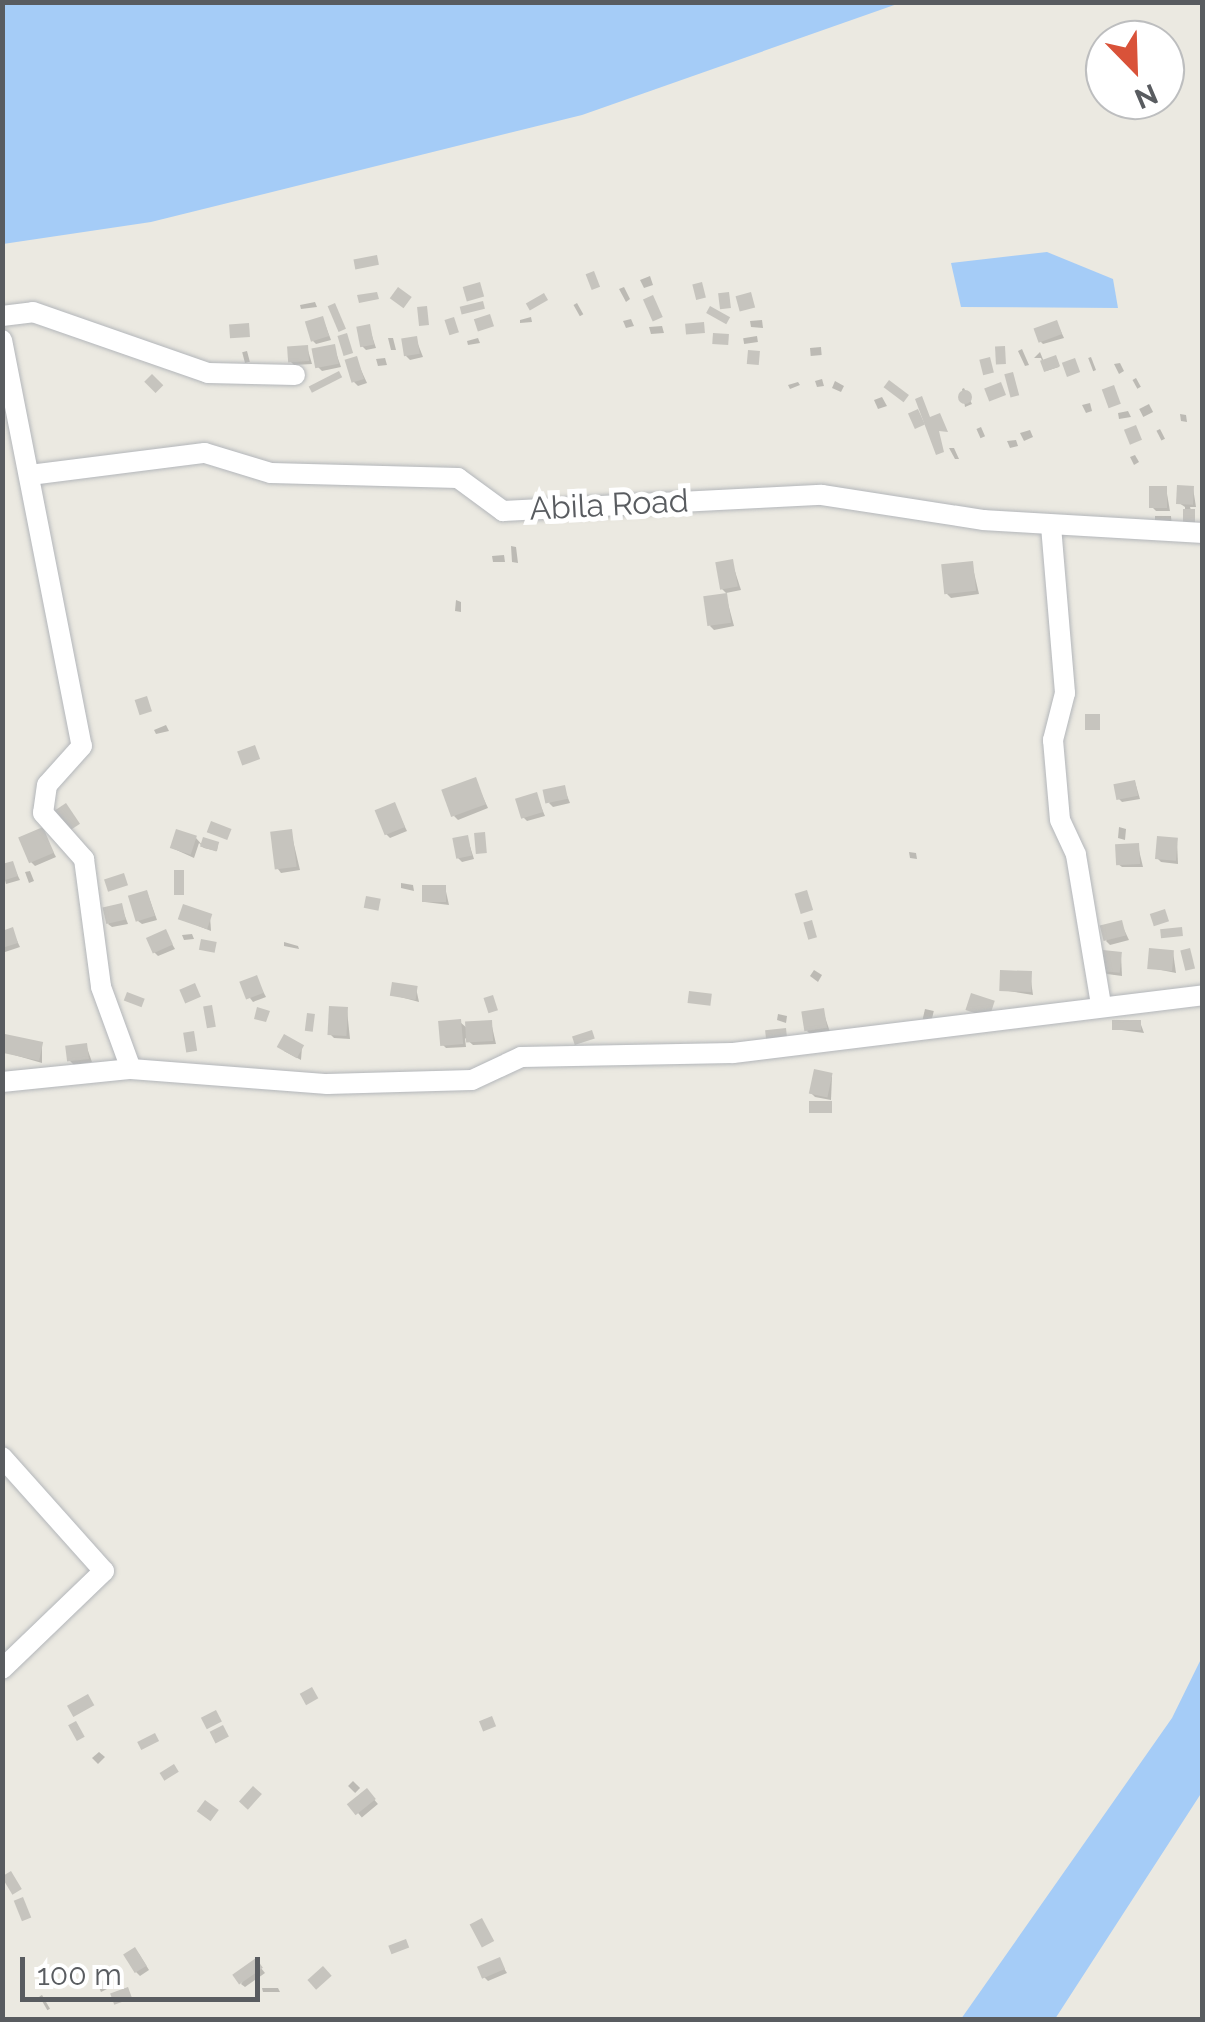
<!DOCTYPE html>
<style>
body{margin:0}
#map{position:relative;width:1205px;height:2022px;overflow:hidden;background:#ebe9e1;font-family:Raleway,sans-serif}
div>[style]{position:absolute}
.water>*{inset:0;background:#a5ccf7}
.shadow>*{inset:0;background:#0003;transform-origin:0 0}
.building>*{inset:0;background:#c6c4be;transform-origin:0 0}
.round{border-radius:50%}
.roads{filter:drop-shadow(0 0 2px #b3b6ba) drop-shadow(0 0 2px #b3b6ba)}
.minor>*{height:20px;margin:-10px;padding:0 10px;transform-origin:10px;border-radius:10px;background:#fff}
span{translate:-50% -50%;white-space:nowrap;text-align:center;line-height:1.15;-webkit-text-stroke:10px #fff;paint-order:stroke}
.street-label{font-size:32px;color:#595c60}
.frame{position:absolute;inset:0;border:5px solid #595c60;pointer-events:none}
.north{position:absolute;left:1085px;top:20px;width:100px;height:100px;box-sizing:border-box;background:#fff;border:2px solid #bdbebf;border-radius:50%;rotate:157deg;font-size:28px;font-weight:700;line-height:40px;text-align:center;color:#595c60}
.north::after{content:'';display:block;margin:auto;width:35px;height:45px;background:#d95239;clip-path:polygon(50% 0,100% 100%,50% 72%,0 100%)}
.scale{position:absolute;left:20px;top:1957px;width:240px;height:45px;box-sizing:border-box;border:5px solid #595c60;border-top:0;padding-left:12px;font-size:30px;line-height:35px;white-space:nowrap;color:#595c60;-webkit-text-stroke:8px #fff;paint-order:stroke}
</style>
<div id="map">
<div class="water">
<i style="clip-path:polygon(3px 2px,900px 2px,900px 3px,582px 115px,151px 222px,3px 244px)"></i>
<i style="clip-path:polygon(1047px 252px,1113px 279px,1118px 308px,961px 307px,951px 263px)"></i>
<i style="clip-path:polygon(1202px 1657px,1202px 1792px,1055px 2019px,961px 2019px,1172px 1718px)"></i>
</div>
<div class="shadow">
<i style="clip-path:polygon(650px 276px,653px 285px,644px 288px,640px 280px)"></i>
<i style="clip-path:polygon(624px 287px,630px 299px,626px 302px,619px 289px)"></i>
<i style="clip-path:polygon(315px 302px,317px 307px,301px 309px,300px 305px)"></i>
<i style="left:577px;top:303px;width:13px;height:4px;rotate:61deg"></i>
<i style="clip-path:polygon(531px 317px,532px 322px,520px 323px,520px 320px)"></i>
<i style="clip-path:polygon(323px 319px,331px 340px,316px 344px,312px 340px)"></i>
<i style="clip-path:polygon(762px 320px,763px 328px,751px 327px,750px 321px)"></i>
<i style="clip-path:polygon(623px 321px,631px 319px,634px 326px,626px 328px)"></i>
<i style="clip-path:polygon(1057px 323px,1064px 338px,1043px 344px,1039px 340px)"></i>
<i style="clip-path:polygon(369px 327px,376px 348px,366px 350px,362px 346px)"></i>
<i style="clip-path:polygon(649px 327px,662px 326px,664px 333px,651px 334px)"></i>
<i style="left:757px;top:336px;width:6px;height:14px;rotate:81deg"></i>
<i style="clip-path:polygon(388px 338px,393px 338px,396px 350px,391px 350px)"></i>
<i style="clip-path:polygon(478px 338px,480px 343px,468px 345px,467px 341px)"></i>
<i style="clip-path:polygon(416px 339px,423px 357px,410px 360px,406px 356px)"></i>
<i style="clip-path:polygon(307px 347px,312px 364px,294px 365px,290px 361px)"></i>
<i style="clip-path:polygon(334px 347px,341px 367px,322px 371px,318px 367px)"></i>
<i style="left:810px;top:348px;width:11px;height:8px;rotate:-5deg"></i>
<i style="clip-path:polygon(1022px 349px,1029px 365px,1025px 366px,1018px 351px)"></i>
<i style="left:247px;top:351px;width:11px;height:5px;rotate:75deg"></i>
<i style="clip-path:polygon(1040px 352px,1044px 362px,1057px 359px,1059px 367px,1046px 371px,1041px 358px,1034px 358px)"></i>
<i style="left:1091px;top:357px;width:14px;height:3px;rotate:69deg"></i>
<i style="clip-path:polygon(385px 358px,387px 365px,378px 366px,376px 359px)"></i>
<i style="clip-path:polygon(356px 359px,367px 383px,358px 386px,354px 382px)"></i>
<i style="clip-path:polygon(1120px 363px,1124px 371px,1119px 374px,1114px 364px)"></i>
<i style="left:1136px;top:378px;width:10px;height:4px;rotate:61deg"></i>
<i style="clip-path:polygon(822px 379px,824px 386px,817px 387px,815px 381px)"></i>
<i style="clip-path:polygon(835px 381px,844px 386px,841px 392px,832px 388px)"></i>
<i style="clip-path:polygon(798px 382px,800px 385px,790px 389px,788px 385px)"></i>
<i style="clip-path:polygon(964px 388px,972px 404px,965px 407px,962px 389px)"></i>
<i style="clip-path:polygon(882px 397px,887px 406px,878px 409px,874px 400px)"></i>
<i style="clip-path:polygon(1090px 403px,1092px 411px,1086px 413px,1082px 405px)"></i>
<i style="left:1149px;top:404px;width:9px;height:11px;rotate:63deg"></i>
<i style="clip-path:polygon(1128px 411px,1131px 417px,1119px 419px,1118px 413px)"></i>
<i style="clip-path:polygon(1180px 414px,1186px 415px,1187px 422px,1181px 421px)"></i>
<i style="left:981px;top:427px;width:10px;height:5px;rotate:66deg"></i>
<i style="left:1160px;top:429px;width:11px;height:4px;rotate:63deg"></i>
<i style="clip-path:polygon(1030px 430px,1033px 437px,1024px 441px,1020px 433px)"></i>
<i style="clip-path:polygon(1016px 440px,1018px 446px,1010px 448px,1007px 441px)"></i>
<i style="clip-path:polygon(949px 448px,954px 448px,959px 459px,955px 459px)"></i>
<i style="clip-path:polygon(1135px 455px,1139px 462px,1134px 465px,1130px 457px)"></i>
<i style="clip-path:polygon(1166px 488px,1170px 511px,1156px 511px,1152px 507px)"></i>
<i style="clip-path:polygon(1193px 488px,1196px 507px,1190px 507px,1196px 526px,1185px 525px,1185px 507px,1179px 503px)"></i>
<i style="clip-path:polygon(1155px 516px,1171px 516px,1172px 527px,1155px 526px)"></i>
<i style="clip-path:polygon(511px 546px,516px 547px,518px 563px,512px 562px)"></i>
<i style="clip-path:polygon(504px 555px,505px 562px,493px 562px,492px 556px)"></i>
<i style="clip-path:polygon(732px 562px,741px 590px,726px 593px,722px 589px)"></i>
<i style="clip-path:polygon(972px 564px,979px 594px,951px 598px,947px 594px)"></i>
<i style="clip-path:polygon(726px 596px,734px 626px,714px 630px,710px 626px)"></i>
<i style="clip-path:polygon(456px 600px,461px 602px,461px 612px,455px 611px)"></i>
<i style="clip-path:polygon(166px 725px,169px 731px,156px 734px,154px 730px)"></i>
<i style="clip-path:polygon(475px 780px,488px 808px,458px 820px,454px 816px)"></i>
<i style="clip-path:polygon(1135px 782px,1140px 799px,1122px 802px,1118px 798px)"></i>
<i style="clip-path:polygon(564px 788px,570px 803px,553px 807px,549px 803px)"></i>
<i style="clip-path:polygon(536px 795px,545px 816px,527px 821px,523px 817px)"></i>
<i style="clip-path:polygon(394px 805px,407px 831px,390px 838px,386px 834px)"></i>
<i style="clip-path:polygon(1119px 827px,1126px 829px,1125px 840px,1118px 838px)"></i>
<i style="clip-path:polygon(42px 830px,56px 857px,35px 866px,31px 862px)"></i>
<i style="clip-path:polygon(291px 832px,300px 870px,281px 873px,278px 869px)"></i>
<i style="clip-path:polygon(467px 837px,474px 859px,462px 862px,458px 858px)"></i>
<i style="clip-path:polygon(196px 838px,203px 846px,218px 845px,217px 851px,204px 848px,199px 843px,194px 858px,172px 848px)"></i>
<i style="clip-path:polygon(1177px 841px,1178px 864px,1161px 862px,1157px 858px)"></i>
<i style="clip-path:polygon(1138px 846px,1143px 867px,1122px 867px,1118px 864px)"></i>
<i style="clip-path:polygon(909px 852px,916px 853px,917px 859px,910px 858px)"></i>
<i style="clip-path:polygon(12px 864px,20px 880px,6px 884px,2px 867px)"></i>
<i style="clip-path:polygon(30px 871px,34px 881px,29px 883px,25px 872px)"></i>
<i style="clip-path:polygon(401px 883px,413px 885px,414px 891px,401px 888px)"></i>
<i style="clip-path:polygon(445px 887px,449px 905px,425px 902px)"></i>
<i style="clip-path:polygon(147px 892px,157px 920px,142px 924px,138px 921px)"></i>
<i style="clip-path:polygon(121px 906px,128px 924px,112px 927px,108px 924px)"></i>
<i style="clip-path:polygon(210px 916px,211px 931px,181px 919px)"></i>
<i style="clip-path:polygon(1121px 923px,1129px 940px,1110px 945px,1106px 941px)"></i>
<i style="clip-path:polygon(12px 930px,20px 947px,2px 953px,2px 933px)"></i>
<i style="clip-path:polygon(165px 932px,175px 949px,158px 956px,154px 952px)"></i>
<i style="clip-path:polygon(182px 935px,192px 934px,194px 939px,184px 940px)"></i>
<i style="clip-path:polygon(284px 942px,298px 946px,299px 949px,284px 946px)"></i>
<i style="clip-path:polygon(1173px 952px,1176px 973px,1151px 968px)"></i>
<i style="clip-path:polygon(1121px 955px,1122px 976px,1107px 974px,1103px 970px)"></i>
<i style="clip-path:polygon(814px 970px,822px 975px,818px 982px,810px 976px)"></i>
<i style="clip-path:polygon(1030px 974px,1033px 995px,1002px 990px)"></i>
<i style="clip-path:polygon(256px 978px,266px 997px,253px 1002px,250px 998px)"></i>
<i style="clip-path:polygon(416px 988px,419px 1002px,393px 995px)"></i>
<i style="left:925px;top:1009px;width:9px;height:11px;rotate:13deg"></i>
<i style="clip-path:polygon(347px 1010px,350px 1039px,334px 1038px,330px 1034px)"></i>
<i style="clip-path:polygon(823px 1011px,830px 1032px,811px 1035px,807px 1031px)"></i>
<i style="clip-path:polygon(778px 1014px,787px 1016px,786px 1023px,777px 1020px)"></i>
<i style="clip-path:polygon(460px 1022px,468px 1029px,491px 1022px,496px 1044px,473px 1045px,465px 1038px,466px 1047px,446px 1048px,442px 1044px)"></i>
<i style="clip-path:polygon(1140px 1022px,1144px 1033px,1114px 1029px)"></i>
<i style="clip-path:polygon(42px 1045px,42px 1063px,4px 1052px)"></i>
<i style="clip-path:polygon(86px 1045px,92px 1062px,74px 1065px,70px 1061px)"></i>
<i style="clip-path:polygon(302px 1047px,301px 1060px,284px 1051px)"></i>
<i style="clip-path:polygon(832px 1076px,831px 1100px,815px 1097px,811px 1093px)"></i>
<i style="clip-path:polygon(99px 1752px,105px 1757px,98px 1764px,92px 1758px)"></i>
<i style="left:353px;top:1781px;width:10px;height:7px;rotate:45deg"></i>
<i style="left:367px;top:1791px;width:17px;height:21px;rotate:50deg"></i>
<i style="clip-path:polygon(139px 1954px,149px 1970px,140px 1976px,136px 1972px)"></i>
<i style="clip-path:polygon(499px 1960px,507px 1973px,488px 1981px,484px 1977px)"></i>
<i style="clip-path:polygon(256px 1962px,265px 1973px,245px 1987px,241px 1984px)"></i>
<i style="clip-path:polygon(104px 1980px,109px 1988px,101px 1992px,97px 1983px)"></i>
<i style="clip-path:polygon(262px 1988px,278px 1988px,280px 1992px,263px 1992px)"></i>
<i style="left:42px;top:1995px;width:16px;height:3px;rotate:60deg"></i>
</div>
<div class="building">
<i style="left:377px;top:255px;width:10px;height:24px;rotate:79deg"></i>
<i style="left:594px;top:271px;width:17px;height:9px;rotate:69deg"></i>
<i style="left:480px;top:282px;width:15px;height:18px;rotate:74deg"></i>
<i style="left:702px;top:282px;width:16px;height:10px;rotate:76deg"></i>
<i style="left:398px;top:287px;width:17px;height:14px;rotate:36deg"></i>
<i style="clip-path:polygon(377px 292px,379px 299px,359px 303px,357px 295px)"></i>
<i style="left:729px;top:292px;width:16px;height:11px;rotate:83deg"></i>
<i style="left:751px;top:292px;width:16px;height:16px;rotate:75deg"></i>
<i style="left:544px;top:293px;width:8px;height:21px;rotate:60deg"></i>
<i style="left:653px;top:295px;width:24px;height:11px;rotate:66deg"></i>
<i style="left:483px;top:301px;width:8px;height:24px;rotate:76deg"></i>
<i style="left:335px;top:303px;width:28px;height:8px;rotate:67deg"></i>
<i style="left:427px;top:306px;width:19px;height:10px;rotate:84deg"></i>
<i style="left:710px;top:306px;width:23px;height:8px;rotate:29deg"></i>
<i style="left:490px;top:314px;width:13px;height:17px;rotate:72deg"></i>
<i style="left:323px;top:316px;width:21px;height:19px;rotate:73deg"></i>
<i style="left:454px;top:317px;width:16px;height:10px;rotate:72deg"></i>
<i style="left:1057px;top:320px;width:15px;height:25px;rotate:70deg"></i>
<i style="left:704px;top:322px;width:11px;height:19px;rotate:85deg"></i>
<i style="left:249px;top:323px;width:14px;height:20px;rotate:86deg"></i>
<i style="left:370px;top:324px;width:21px;height:14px;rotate:79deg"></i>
<i style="left:347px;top:333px;width:21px;height:10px;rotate:73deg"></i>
<i style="left:713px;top:333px;width:16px;height:11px;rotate:4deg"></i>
<i style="left:417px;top:336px;width:18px;height:16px;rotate:81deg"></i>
<i style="left:335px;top:344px;width:20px;height:24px;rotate:79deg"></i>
<i style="left:308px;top:345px;width:16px;height:21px;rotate:86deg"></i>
<i style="left:1005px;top:346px;width:18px;height:10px;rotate:87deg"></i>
<i style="left:748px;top:350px;width:12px;height:14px;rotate:5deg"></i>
<i style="left:1056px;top:355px;width:12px;height:17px;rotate:70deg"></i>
<i style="left:357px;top:356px;width:24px;height:13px;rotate:73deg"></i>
<i style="left:990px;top:357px;width:16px;height:11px;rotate:76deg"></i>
<i style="left:1075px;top:358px;width:15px;height:14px;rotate:70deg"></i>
<i style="left:339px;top:371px;width:7px;height:34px;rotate:63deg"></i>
<i style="left:1013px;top:372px;width:24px;height:9px;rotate:75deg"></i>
<i style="left:152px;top:374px;width:16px;height:11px;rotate:45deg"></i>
<i style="left:889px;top:380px;width:25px;height:9px;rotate:37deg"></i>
<i style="left:1001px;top:382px;width:14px;height:18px;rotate:69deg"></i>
<i style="left:1114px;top:385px;width:20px;height:13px;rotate:70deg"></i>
<i class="round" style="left:958px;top:390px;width:14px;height:14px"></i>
<i style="clip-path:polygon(922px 396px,930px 417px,940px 413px,948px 432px,939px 431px,944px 452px,936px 455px,915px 399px)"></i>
<i style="left:918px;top:409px;width:17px;height:11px;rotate:66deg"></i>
<i style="left:1136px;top:425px;width:16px;height:13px;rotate:68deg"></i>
<i style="left:1177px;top:485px;width:17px;height:19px;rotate:3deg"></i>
<i style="left:1149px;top:486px;width:18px;height:22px"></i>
<i style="left:1183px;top:509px;width:12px;height:17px"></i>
<i style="left:733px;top:559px;width:28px;height:18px;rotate:80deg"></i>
<i style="left:973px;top:561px;width:30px;height:32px;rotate:84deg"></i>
<i style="left:727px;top:593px;width:30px;height:24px;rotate:82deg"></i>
<i style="left:147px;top:696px;width:16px;height:13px;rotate:72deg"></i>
<i style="left:1085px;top:714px;width:15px;height:16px"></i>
<i style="left:255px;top:745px;width:15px;height:19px;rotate:70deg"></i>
<i style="left:476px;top:777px;width:29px;height:37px;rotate:70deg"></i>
<i style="left:1135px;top:780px;width:16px;height:22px;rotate:79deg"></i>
<i style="left:565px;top:785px;width:14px;height:23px;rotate:78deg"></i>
<i style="left:537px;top:792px;width:21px;height:23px;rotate:73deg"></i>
<i style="left:395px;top:802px;width:27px;height:22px;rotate:68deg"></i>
<i style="left:66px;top:803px;width:25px;height:14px;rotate:56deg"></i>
<i style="left:211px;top:821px;width:22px;height:12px;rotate:21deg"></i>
<i style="left:43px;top:827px;width:28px;height:27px;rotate:67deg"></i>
<i style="left:176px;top:829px;width:22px;height:20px;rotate:18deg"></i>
<i style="left:292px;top:829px;width:38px;height:22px;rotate:83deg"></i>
<i style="left:485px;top:832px;width:21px;height:11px;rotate:85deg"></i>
<i style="left:468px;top:835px;width:21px;height:16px;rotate:79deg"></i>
<i style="left:1157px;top:836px;width:21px;height:23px;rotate:5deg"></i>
<i style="left:203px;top:837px;width:17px;height:10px;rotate:17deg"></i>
<i style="left:1139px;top:843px;width:21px;height:24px;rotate:87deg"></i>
<i style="clip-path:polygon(13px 861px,18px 876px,2px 881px,2px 864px)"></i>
<i style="left:174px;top:870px;width:10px;height:25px"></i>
<i style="left:124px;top:873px;width:13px;height:21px;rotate:72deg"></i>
<i style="left:446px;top:885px;width:17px;height:24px;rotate:90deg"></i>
<i style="left:147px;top:890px;width:27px;height:20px;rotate:73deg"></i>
<i style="left:807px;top:890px;width:21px;height:13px;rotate:73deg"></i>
<i style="left:366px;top:896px;width:15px;height:12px;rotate:11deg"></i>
<i style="left:122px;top:903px;width:17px;height:20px;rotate:77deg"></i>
<i style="left:183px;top:904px;width:31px;height:16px;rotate:19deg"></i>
<i style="left:1165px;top:909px;width:13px;height:16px;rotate:72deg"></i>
<i style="left:812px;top:920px;width:18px;height:9px;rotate:74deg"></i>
<i style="left:1122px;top:920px;width:16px;height:23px;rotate:76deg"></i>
<i style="clip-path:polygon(13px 927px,18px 943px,2px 948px,2px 931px)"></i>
<i style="left:1182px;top:927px;width:9px;height:22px;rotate:84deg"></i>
<i style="left:166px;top:929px;width:17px;height:22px;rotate:66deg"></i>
<i style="left:201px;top:939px;width:16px;height:11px;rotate:11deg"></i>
<i style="left:1149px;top:948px;width:25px;height:21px;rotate:5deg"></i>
<i style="left:1190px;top:948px;width:21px;height:10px;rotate:76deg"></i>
<i style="left:1103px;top:950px;width:19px;height:21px;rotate:6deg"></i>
<i style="left:1000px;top:970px;width:32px;height:21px;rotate:2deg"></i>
<i style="left:257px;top:975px;width:19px;height:19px;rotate:69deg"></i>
<i style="left:392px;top:982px;width:26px;height:14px;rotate:9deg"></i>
<i style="left:195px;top:983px;width:15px;height:17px;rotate:67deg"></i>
<i style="left:689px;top:991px;width:23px;height:12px;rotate:7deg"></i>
<i style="left:127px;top:992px;width:19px;height:9px;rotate:21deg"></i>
<i style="left:971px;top:993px;width:25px;height:18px;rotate:18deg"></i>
<i style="left:493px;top:995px;width:16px;height:10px;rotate:72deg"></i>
<i style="left:212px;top:1005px;width:22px;height:9px;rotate:80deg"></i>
<i style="left:329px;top:1006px;width:19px;height:29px;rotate:3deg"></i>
<i style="clip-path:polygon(257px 1007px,270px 1011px,266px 1022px,254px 1019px)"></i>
<i style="left:824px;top:1008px;width:20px;height:23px;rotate:81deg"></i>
<i style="left:307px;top:1013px;width:8px;height:18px;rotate:7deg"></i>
<i style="left:461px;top:1019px;width:25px;height:23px;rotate:85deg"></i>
<i style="left:492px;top:1020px;width:21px;height:27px;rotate:87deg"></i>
<i style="left:1112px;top:1020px;width:29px;height:10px"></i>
<i style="left:786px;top:1028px;width:10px;height:21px;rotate:84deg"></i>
<i style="left:592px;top:1030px;width:9px;height:21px;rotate:72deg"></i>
<i style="left:194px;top:1031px;width:20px;height:11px;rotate:81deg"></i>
<i style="left:5px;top:1034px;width:39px;height:19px;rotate:12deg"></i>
<i style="left:284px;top:1034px;width:23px;height:15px;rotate:29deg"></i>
<i style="left:87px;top:1043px;width:16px;height:22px;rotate:83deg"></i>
<i style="left:814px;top:1069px;width:19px;height:25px;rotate:12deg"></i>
<i style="left:832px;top:1101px;width:12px;height:23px;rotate:90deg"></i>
<i style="left:312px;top:1687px;width:13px;height:14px;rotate:61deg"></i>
<i style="left:88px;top:1694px;width:13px;height:24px;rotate:61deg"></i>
<i style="left:216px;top:1710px;width:13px;height:17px;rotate:63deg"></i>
<i style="left:492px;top:1716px;width:11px;height:14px;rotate:68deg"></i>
<i style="left:76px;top:1721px;width:18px;height:9px;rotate:61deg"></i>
<i style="left:223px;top:1725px;width:13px;height:15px;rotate:63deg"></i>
<i style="left:155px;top:1733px;width:9px;height:20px;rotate:63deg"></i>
<i style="left:174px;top:1764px;width:9px;height:17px;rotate:58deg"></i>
<i style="left:253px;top:1786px;width:12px;height:21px;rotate:42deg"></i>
<i style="left:367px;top:1788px;width:14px;height:26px;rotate:51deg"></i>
<i style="left:205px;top:1800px;width:17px;height:14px;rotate:36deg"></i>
<i style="left:11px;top:1871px;width:21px;height:11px;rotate:59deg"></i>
<i style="left:23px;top:1897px;width:22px;height:10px;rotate:68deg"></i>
<i style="left:482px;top:1918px;width:26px;height:14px;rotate:62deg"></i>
<i style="left:406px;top:1939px;width:9px;height:19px;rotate:69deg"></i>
<i style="left:135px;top:1947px;width:22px;height:14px;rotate:58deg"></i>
<i style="left:500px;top:1957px;width:13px;height:25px;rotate:67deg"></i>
<i style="left:256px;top:1958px;width:12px;height:29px;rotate:55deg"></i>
<i style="left:323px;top:1966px;width:13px;height:21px;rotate:48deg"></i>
<i style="left:128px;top:1987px;width:12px;height:19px;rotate:70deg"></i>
</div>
<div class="roads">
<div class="minor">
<i style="left:2px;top:316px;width:31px;rotate:-7deg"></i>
<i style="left:33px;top:312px;width:185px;rotate:19.2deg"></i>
<i style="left:208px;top:373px;width:87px;rotate:1.3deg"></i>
<i style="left:2px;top:340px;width:414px;rotate:78.9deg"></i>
<i style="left:82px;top:746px;width:52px;rotate:131.9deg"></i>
<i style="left:47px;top:785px;width:28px;rotate:98deg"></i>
<i style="left:43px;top:813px;width:62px;rotate:48.3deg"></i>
<i style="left:84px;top:859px;width:129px;rotate:82.4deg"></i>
<i style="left:101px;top:987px;width:87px;rotate:69.9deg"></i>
<i style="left:30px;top:475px;width:176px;rotate:-7.2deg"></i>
<i style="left:205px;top:453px;width:69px;rotate:16.9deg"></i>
<i style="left:271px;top:473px;width:187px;rotate:1.5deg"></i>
<i style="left:458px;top:478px;width:56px;rotate:36.3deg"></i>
<i style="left:503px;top:511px;width:319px;rotate:-2.9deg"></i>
<i style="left:822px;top:495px;width:164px;rotate:8.8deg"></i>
<i style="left:984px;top:520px;width:218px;rotate:3.4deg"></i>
<i style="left:1051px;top:526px;width:168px;rotate:85.2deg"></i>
<i style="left:1065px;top:693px;width:49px;rotate:104.3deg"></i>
<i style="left:1053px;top:740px;width:80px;rotate:85deg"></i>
<i style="left:1060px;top:820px;width:38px;rotate:65deg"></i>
<i style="left:1076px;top:855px;width:151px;rotate:80.5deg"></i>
<i style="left:2px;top:1082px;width:130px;rotate:-5.8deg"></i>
<i style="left:131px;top:1069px;width:197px;rotate:4.4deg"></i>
<i style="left:327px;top:1084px;width:145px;rotate:-1.6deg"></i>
<i style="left:472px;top:1080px;width:54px;rotate:-25.1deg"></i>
<i style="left:521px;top:1057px;width:212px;rotate:-1.1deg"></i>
<i style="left:733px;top:1053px;width:473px;rotate:-7deg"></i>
<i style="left:2px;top:1457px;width:153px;rotate:48.2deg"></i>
<i style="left:104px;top:1571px;width:141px;rotate:136.1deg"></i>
</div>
</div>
<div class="street-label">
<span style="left:609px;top:505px;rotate:-3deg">Abila Road</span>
</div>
<div class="frame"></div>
<div class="north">N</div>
<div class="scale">100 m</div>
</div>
